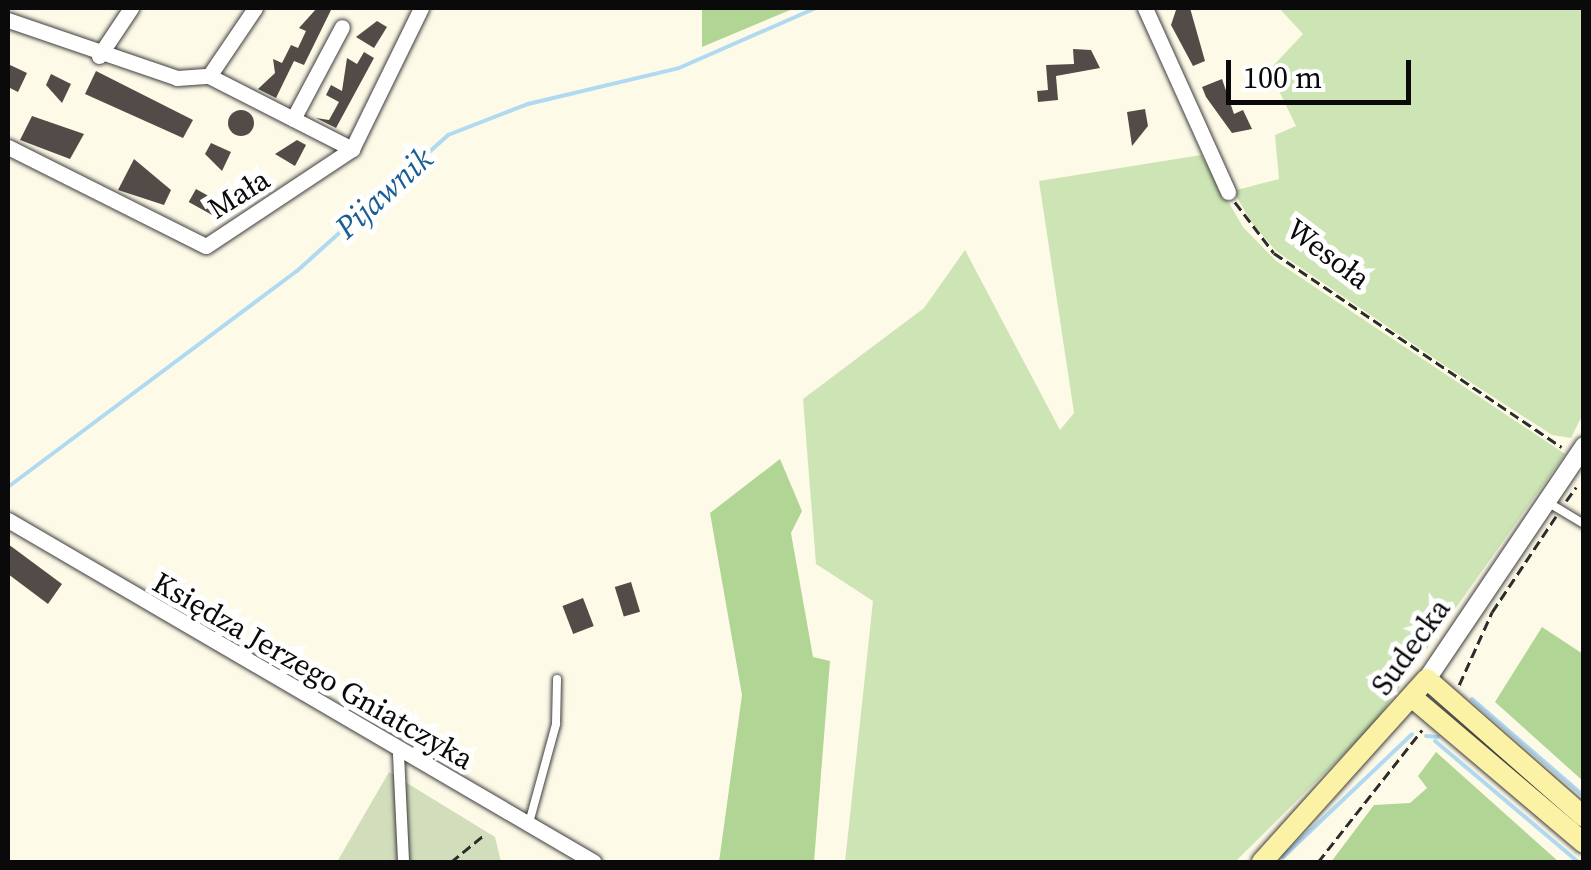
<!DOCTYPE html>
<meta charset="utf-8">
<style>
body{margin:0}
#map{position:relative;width:1591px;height:870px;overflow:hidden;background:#fefae8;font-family:"Source Serif 4",serif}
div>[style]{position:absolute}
.green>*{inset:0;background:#cde5b5}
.forest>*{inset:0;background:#b1d595}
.cemetery>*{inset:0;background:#d2ddbc}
.stream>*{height:4px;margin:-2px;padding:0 2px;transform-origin:2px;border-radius:2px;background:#b0d9f2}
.building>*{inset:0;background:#524b47;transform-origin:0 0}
.round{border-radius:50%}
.path>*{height:2.5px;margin-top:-1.25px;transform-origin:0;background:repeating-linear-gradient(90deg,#2c2c2c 0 10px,transparent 0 15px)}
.roads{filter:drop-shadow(0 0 2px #3d3d3d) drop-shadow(0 0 2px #3d3d3d)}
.service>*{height:8px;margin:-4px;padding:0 4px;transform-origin:4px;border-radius:4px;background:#fff}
.pedestrian>*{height:11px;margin:-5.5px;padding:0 5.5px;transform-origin:5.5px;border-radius:5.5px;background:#fff}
.minor>*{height:15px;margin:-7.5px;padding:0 7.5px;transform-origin:7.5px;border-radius:7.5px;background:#fff}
.tertiary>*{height:18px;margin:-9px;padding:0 9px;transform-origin:9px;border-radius:9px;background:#fff}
.secondary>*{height:20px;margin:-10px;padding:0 10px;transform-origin:10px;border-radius:10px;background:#fbf2a6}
span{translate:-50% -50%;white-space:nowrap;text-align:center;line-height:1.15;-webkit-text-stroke:10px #fff;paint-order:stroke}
.street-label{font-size:30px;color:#0a0a0a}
.water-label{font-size:32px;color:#1b5e94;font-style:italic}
.frame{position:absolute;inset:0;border:10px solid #0a0a0a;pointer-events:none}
.scale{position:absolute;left:1226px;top:60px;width:185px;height:45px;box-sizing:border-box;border:5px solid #0a0a0a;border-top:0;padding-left:12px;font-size:30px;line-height:35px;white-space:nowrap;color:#0a0a0a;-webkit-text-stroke:8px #fff;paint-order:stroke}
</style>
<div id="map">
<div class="green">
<i style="clip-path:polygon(1279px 8px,1583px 8px,1584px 412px,1571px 438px,1552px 435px,1447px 367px,1276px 251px,1252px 223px,1233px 191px,1279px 179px,1275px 135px,1296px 126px,1269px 70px,1303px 34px)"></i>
<i style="clip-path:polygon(1201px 155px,1243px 227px,1276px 261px,1565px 454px,1372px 726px,1235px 862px,845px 862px,873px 601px,816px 564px,803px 399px,924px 308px,965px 250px,1060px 430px,1074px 413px,1039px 181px)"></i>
</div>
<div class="forest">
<i style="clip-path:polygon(702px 8px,795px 8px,702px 47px)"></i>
<i style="clip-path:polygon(780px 459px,802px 511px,791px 533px,813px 657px,830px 661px,814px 862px,719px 862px,742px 695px,710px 513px)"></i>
<i style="clip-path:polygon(1542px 627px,1583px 654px,1583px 781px,1495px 702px)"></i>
<i style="clip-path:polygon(1436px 752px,1559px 862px,1331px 862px,1374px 805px,1410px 803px,1427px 788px,1418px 776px)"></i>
</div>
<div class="cemetery">
<i style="clip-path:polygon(389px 772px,495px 837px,501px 862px,337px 862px)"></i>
</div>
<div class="stream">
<i style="left:8px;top:487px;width:361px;rotate:-36.8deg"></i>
<i style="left:297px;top:271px;width:203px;rotate:-42deg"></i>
<i style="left:448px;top:135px;width:86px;rotate:-21.2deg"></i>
<i style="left:528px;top:104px;width:155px;rotate:-13.4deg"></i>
<i style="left:679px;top:68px;width:150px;rotate:-23.7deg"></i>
<i style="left:1472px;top:699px;width:148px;rotate:40.9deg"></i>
<i style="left:1426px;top:736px;width:12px;rotate:5deg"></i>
<i style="left:1435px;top:741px;width:187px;rotate:40.2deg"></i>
<i style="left:1283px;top:857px;width:178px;rotate:-43.6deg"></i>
</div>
<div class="building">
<i style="clip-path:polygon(317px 8px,332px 8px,304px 65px,294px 61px,276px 98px,258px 89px,275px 73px,273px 59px,282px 63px,291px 45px,298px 48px,306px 31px,299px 28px)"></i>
<i style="clip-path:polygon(1190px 8px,1205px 61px,1193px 66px,1171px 25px,1176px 10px)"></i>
<i style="clip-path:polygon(377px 21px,387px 27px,374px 48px,356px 37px)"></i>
<i style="clip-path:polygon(1073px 49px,1091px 50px,1100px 68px,1056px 76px,1058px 100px,1038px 102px,1037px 91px,1048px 90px,1046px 65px,1074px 64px)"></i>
<i style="clip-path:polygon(364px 52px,374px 58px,336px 128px,316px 118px,329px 120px,339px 102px,326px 95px,331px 85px,342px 91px,347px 58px,357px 64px)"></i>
<i style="clip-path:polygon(8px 64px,27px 73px,18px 92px,8px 87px)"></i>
<i style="clip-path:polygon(96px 71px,193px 120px,183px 138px,85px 94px)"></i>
<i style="clip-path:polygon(51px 74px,71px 84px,62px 103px,46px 85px)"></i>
<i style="clip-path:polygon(1222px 79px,1234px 114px,1243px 110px,1252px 129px,1232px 133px,1206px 97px,1202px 87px)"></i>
<i style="clip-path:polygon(1145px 109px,1148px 126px,1132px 146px,1127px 112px)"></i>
<i class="round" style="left:228px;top:110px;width:26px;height:26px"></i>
<i style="clip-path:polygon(32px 116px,84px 134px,70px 159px,20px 140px)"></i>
<i style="clip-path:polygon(297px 140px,306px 145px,295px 166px,275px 154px)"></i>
<i style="clip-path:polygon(211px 143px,231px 152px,222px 171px,205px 154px)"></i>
<i style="clip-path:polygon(134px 159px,171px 190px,164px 205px,118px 190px)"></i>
<i style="left:196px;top:189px;width:39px;height:15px;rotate:29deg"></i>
<i style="clip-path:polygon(8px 544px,62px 584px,48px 604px,8px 574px)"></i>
<i style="left:631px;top:582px;width:31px;height:17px;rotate:73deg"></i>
<i style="left:583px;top:598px;width:30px;height:22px;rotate:69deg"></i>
</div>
<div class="path">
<i style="left:1235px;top:202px;width:64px;rotate:52.6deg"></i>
<i style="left:1274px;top:253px;width:347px;rotate:34deg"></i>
<i style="left:1566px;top:501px;width:17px;rotate:-54deg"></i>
<i style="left:1459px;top:685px;width:80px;rotate:-65.7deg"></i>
<i style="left:1492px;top:612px;width:115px;rotate:-56.3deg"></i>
<i style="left:451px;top:862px;width:43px;rotate:-39.3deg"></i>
<i style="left:1318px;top:862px;width:168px;rotate:-51.8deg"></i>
</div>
<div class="roads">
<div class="service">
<i style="left:1549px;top:503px;width:41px;rotate:31deg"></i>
<i style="left:529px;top:823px;width:103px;rotate:-74.7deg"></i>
<i style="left:556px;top:724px;width:45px;rotate:-88.7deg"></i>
</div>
<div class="pedestrian">
<i style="left:398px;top:754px;width:108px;rotate:87.3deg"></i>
</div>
<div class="minor">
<i style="left:1145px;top:8px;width:202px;rotate:65.7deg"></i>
<i style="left:8px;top:20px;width:179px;rotate:18.9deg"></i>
<i style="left:177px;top:78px;width:32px;rotate:-4deg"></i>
<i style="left:209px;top:76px;width:82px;rotate:-55.9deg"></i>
<i style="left:99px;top:56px;width:58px;rotate:-56.3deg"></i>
<i style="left:209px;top:76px;width:161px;rotate:27deg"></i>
<i style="left:293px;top:119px;width:104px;rotate:-62deg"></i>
<i style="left:8px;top:147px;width:221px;rotate:26.6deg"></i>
<i style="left:206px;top:246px;width:175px;rotate:-33.6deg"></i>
<i style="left:352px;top:149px;width:157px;rotate:-63.9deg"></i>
<i style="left:8px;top:520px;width:678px;rotate:30.27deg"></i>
</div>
<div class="tertiary">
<i style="left:1427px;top:679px;width:281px;rotate:-56deg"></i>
</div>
<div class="secondary">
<i style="left:1413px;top:698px;width:224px;rotate:40.3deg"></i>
<i style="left:1262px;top:862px;width:246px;rotate:-48deg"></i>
<i style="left:1427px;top:679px;width:209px;rotate:41.3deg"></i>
</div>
</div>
<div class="street-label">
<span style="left:239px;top:194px;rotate:-32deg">Mała</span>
<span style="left:1328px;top:254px;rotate:37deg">Wesoła</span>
<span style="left:1411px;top:647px;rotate:-54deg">Sudecka</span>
<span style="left:313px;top:671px;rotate:30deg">Księdza Jerzego Gniatczyka</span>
</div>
<div class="water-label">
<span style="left:384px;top:193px;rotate:-42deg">Pijawnik</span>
</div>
<div class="frame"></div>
<div class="scale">100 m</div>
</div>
